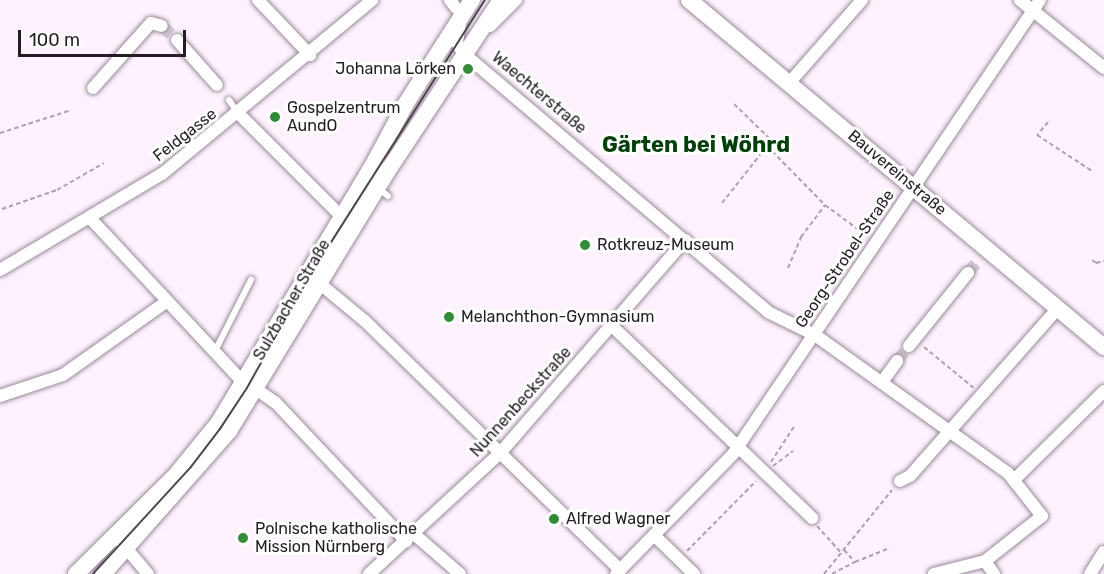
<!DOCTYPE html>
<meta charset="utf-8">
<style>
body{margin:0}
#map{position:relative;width:1104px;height:574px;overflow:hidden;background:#fdf2fd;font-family:Rubik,sans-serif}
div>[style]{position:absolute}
.street-tunnel>*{height:12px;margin-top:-6px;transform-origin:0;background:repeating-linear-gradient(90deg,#d2c7d2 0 12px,transparent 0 18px)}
.path>*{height:2px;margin-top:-1px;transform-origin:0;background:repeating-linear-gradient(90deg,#aca2ac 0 4.5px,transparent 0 7.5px)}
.roads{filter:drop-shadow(0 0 2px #9a8a9b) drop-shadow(0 0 2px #9a8a9b)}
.lane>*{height:6px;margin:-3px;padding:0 3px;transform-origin:3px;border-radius:3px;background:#fff}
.street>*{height:12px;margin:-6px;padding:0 6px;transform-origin:6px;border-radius:6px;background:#fff}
.secondary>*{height:16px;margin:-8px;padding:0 8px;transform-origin:8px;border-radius:8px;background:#fff}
.tram>*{height:1.5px;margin:-0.75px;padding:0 0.75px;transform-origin:0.75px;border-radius:0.75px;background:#4e464e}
.dots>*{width:16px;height:16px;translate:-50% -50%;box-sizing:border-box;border:3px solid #fff;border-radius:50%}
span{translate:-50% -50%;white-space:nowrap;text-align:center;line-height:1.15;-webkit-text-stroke:6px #fff;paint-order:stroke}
.poi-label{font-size:16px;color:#241d24}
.right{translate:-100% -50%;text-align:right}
.left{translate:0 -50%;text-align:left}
.street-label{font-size:16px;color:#241d24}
.district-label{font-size:22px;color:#003e0a;font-weight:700}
.scale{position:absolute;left:18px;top:30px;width:168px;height:27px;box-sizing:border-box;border:3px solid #241d24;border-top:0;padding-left:8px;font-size:18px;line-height:21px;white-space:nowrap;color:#241d24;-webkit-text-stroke:4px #fff;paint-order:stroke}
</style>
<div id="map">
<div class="street-tunnel">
<i style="left:162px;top:26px;width:21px;rotate:43deg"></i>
<i style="left:968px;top:273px;width:17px;rotate:-50deg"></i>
<i style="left:897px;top:361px;width:19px;rotate:-51deg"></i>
</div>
<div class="path">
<i style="left:734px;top:104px;width:50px;rotate:44.2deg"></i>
<i style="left:770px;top:139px;width:8px;rotate:113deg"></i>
<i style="left:767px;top:146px;width:83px;rotate:45.5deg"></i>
<i style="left:825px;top:205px;width:52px;rotate:36.4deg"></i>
<i style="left:1048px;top:122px;width:17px;rotate:130deg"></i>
<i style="left:1037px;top:135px;width:66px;rotate:33.2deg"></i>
<i style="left:0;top:133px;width:75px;rotate:-17.9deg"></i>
<i style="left:722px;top:203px;width:73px;rotate:-51.7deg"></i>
<i style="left:2px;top:209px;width:58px;rotate:-19.1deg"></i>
<i style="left:57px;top:190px;width:54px;rotate:-29.9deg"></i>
<i style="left:1092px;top:260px;width:5px;rotate:37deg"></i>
<i style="left:1096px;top:263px;width:8px;rotate:-14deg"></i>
<i style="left:788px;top:268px;width:34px;rotate:-67deg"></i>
<i style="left:801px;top:237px;width:40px;rotate:-53deg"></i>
<i style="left:924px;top:347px;width:65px;rotate:39.4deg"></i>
<i style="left:771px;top:462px;width:44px;rotate:-57deg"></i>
<i style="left:773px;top:466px;width:25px;rotate:-37deg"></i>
<i style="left:817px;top:526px;width:36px;rotate:48deg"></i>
<i style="left:844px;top:550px;width:16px;rotate:47deg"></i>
<i style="left:855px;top:562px;width:38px;rotate:-22deg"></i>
<i style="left:687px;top:551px;width:98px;rotate:-45.4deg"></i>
<i style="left:824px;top:574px;width:108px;rotate:-51deg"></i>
<i style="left:832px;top:574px;width:26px;rotate:-28deg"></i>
</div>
<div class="roads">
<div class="lane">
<i style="left:229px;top:100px;width:14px;rotate:56deg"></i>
<i style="left:378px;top:188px;width:13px;rotate:39deg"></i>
<i style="left:215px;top:351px;width:80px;rotate:-63.1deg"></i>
</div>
<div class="street">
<i style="left:258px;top:0;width:76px;rotate:46.6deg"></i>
<i style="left:450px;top:0;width:10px;rotate:53deg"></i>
<i style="left:1020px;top:0;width:108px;rotate:39deg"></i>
<i style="left:460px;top:23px;width:20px;rotate:99deg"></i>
<i style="left:457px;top:43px;width:12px;rotate:59deg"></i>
<i style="left:463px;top:53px;width:400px;rotate:40.3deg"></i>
<i style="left:768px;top:312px;width:52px;rotate:26.1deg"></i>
<i style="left:815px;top:335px;width:237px;rotate:35.6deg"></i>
<i style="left:1008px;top:473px;width:55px;rotate:51.7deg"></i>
<i style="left:1042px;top:516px;width:73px;rotate:141.7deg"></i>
<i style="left:985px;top:561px;width:53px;rotate:165.7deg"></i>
<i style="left:490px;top:26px;width:37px;rotate:-45deg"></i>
<i style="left:177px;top:40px;width:60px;rotate:48.4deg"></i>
<i style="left:790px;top:82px;width:109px;rotate:-48.7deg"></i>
<i style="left:93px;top:88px;width:87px;rotate:-48.3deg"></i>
<i style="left:151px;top:23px;width:11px;rotate:15deg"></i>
<i style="left:239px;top:114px;width:151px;rotate:45deg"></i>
<i style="left:90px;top:218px;width:226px;rotate:47deg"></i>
<i style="left:0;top:270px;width:188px;rotate:-30.7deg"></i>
<i style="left:162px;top:174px;width:273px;rotate:-39.6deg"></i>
<i style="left:319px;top:283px;width:60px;rotate:39.6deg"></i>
<i style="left:365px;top:321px;width:356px;rotate:44.3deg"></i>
<i style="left:611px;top:325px;width:279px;rotate:43.8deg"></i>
<i style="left:909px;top:346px;width:94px;rotate:-51.1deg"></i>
<i style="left:882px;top:382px;width:26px;rotate:-54deg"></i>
<i style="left:256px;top:389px;width:24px;rotate:35deg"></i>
<i style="left:276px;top:403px;width:190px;rotate:46.7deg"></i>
<i style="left:0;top:396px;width:66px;rotate:-18.4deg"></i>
<i style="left:63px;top:375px;width:126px;rotate:-35.3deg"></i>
<i style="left:1014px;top:480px;width:127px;rotate:-44.7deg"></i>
<i style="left:900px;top:481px;width:11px;rotate:-27deg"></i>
<i style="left:910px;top:476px;width:224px;rotate:-48.6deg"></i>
<i style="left:414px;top:534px;width:61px;rotate:41deg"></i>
<i style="left:654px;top:535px;width:56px;rotate:44.3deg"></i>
<i style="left:121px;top:542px;width:42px;rotate:49.8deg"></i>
<i style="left:985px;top:561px;width:16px;rotate:55deg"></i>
<i style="left:369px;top:574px;width:180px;rotate:-42.7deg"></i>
<i style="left:501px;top:452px;width:281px;rotate:-49deg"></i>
<i style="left:616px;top:574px;width:168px;rotate:-45.7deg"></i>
<i style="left:733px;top:454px;width:548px;rotate:-55.93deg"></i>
<i style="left:1090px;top:574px;width:26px;rotate:-58deg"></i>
</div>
<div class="secondary">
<i style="left:689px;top:0;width:541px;rotate:39.9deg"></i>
<i style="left:76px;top:574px;width:139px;rotate:-44.7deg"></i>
<i style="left:175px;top:476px;width:70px;rotate:-50.8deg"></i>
<i style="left:219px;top:422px;width:304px;rotate:-59.1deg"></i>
<i style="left:375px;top:161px;width:64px;rotate:-61.8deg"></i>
<i style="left:405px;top:105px;width:125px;rotate:-57.5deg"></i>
<i style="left:103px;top:574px;width:191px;rotate:-48.6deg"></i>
<i style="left:229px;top:431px;width:303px;rotate:-58.6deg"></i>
<i style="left:387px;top:172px;width:206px;rotate:-56.5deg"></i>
</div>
</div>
<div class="tram">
<i style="left:93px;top:574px;width:145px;rotate:-47.5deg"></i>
<i style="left:191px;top:467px;width:48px;rotate:-52.7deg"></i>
<i style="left:220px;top:429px;width:49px;rotate:-56.6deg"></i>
<i style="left:247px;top:388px;width:131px;rotate:-60.7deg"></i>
<i style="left:311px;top:274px;width:325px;rotate:-57.6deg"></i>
</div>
<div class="dots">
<i style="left:468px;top:69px;background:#338b3a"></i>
<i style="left:275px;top:117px;background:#338b3a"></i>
<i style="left:585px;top:245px;background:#338b3a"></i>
<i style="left:449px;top:317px;background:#338b3a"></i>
<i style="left:554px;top:519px;background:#338b3a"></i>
<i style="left:243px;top:538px;background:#338b3a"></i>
</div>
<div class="poi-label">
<span class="right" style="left:456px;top:69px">Johanna Lörken</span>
<span class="left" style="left:287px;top:117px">Gospelzentrum<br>AundO</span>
<span class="left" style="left:597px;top:245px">Rotkreuz-Museum</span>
<span class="left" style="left:461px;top:317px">Melanchthon-Gymnasium</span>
<span class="left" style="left:566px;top:519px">Alfred Wagner</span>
<span class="left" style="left:255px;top:538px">Polnische katholische<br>Mission Nürnberg</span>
</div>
<div class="street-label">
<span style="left:539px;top:93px;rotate:40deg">Waechterstraße</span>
<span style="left:185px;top:135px;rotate:-38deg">Feldgasse</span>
<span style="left:897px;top:173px;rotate:40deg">Bauvereinstraße</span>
<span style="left:845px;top:259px;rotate:-56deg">Georg-Strobel-Straße</span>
<span style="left:292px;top:300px;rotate:-60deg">Sulzbacher Straße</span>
<span style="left:521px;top:402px;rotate:-48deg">Nunnenbeckstraße</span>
</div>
<div class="district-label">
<span style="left:696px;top:145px">Gärten bei Wöhrd</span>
</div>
<div class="scale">100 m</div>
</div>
